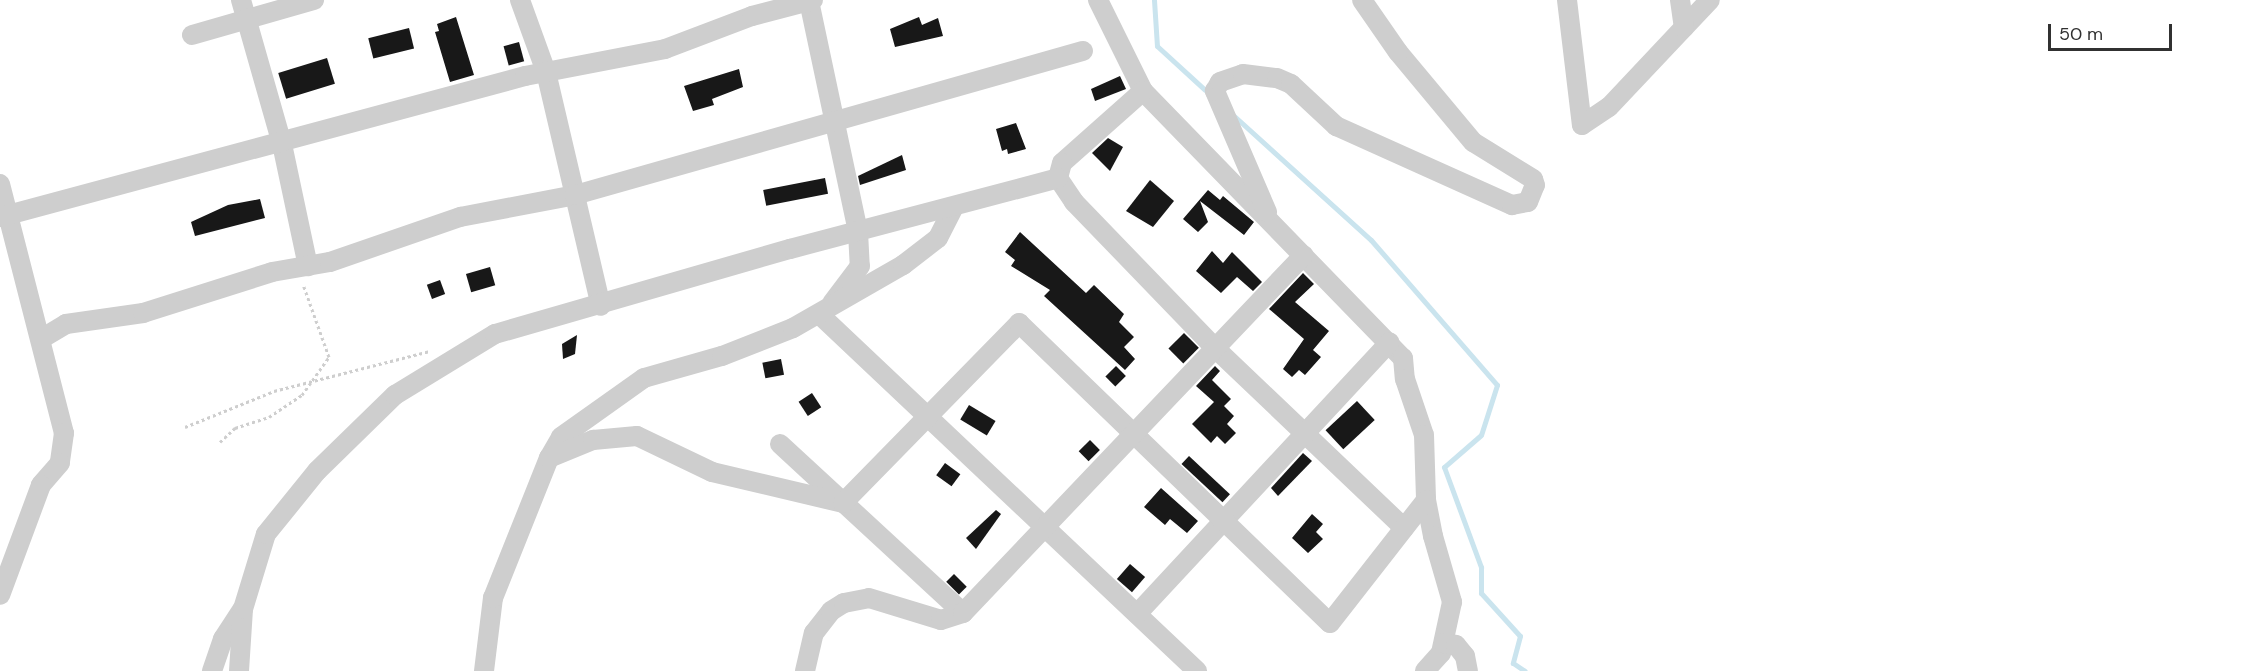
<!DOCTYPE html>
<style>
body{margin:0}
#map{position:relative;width:2255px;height:671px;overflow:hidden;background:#fff;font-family:"DM Sans",sans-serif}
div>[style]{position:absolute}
.stream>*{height:5px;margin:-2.5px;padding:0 2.5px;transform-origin:2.5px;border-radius:2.5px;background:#cae4ee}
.building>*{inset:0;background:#181818;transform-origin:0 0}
.path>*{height:3px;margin-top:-1.5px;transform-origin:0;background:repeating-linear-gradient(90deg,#cecece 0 3px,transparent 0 6px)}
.minor>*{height:20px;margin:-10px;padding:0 10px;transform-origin:10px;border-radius:10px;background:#cecece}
span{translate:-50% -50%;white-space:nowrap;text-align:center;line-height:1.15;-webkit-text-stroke:6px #fff;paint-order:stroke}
.scale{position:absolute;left:2048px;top:24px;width:124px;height:27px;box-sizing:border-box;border:3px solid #313131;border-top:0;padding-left:8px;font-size:18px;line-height:21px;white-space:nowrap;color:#313131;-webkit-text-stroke:4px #fff;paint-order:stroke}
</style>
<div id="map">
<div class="stream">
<i style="left:1154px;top:0;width:46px;rotate:86.3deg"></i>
<i style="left:1157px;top:46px;width:65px;rotate:42.5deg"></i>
<i style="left:1233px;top:115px;width:186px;rotate:42.2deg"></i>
<i style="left:1371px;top:240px;width:192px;rotate:49deg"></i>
<i style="left:1497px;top:385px;width:52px;rotate:107.7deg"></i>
<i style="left:1481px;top:435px;width:49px;rotate:139.1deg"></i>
<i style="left:1444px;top:467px;width:107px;rotate:69.7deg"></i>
<i style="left:1481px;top:567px;width:26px;rotate:90deg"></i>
<i style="left:1481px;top:593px;width:58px;rotate:47.8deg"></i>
<i style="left:1520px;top:636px;width:28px;rotate:105deg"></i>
<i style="left:1513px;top:663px;width:14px;rotate:34deg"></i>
</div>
<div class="building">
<i style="clip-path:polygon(456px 17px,474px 75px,450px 82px,435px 32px,439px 31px,437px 24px)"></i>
<i style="clip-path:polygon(919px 17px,922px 25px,938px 18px,943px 36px,895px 47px,890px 29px)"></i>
<i style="left:409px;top:28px;width:21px;height:42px;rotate:76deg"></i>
<i style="left:519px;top:42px;width:20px;height:16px;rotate:75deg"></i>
<i style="left:327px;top:58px;width:27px;height:51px;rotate:73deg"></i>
<i style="clip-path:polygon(739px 69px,743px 87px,712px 99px,714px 105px,693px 111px,684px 86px)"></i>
<i style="clip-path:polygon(1120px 76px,1126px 89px,1095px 101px,1091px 89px)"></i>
<i style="clip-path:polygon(1016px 123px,1026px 149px,1008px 154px,1007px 149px,1002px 151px,996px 129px)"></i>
<i style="clip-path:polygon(1108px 138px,1123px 147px,1110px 171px,1092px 153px)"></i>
<i style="clip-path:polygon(902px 155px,906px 170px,860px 185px,858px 176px)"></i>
<i style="left:825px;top:178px;width:16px;height:63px;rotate:79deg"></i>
<i style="clip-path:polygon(1150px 180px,1174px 201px,1153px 227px,1126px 211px)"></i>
<i style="clip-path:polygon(1208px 190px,1220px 200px,1223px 196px,1254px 222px,1244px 235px,1200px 201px,1208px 222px,1198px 232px,1183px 219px)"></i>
<i style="clip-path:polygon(260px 199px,265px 218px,195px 236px,191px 222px,228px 205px)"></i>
<i style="clip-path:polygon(1020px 232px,1086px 293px,1094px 285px,1124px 314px,1119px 322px,1134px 337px,1124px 347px,1135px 359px,1125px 370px,1044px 296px,1050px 290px,1011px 266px,1015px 260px,1005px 252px)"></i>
<i style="clip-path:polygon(1212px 251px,1223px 263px,1232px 252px,1262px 282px,1253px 291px,1237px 277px,1221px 293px,1196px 271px)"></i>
<i style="left:490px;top:267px;width:19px;height:25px;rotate:74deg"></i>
<i style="clip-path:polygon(1303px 273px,1314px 284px,1295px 302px,1329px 331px,1313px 350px,1321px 357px,1305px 375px,1299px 370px,1292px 377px,1283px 369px,1304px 339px,1269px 309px)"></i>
<i style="left:440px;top:280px;width:15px;height:14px;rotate:70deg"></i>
<i style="left:1184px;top:333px;width:21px;height:22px;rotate:45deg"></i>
<i style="clip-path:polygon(577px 335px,575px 354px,563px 359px,562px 344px)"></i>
<i style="left:781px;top:359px;width:16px;height:19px;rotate:79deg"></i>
<i style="left:1116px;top:366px;width:14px;height:15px;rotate:45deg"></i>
<i style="clip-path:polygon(1215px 366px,1220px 371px,1212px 380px,1231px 399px,1224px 406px,1234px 416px,1227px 424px,1236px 433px,1225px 444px,1217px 436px,1211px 443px,1192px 424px,1214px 402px,1196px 386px)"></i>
<i style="left:812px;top:393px;width:17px;height:16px;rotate:57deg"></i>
<i style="left:1357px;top:401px;width:26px;height:43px;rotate:47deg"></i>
<i style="left:969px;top:405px;width:31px;height:17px;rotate:31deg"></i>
<i style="left:1090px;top:440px;width:14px;height:16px;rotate:45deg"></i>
<i style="clip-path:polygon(1303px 453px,1312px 461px,1278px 496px,1271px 488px)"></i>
<i style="left:1189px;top:456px;width:56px;height:11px;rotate:43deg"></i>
<i style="left:945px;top:463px;width:19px;height:15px;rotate:36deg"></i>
<i style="clip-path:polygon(1161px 488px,1198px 521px,1187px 533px,1170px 519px,1165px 525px,1144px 507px)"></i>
<i style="clip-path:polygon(996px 510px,1001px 514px,976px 549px,966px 538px)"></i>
<i style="clip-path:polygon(1312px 514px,1323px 524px,1316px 532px,1323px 539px,1308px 553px,1292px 538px)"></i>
<i style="left:1130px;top:564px;width:20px;height:20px;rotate:41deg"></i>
<i style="left:954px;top:574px;width:18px;height:11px;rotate:45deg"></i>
</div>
<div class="path">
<i style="left:185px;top:427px;width:96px;rotate:-22deg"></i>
<i style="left:274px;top:391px;width:161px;rotate:-14.4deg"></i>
<i style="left:220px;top:442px;width:21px;rotate:-43deg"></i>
<i style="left:235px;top:428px;width:36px;rotate:-18deg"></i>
<i style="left:269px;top:417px;width:40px;rotate:-34deg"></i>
<i style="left:302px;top:395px;width:47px;rotate:-54.6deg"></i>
<i style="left:329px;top:357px;width:77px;rotate:-109.6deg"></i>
</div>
<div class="minor">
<i style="left:241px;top:0;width:150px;rotate:74.1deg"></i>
<i style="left:282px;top:144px;width:125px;rotate:78deg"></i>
<i style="left:520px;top:0;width:77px;rotate:70.1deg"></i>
<i style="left:546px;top:72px;width:240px;rotate:76.8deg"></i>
<i style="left:1098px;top:0;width:102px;rotate:63.7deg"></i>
<i style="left:1143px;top:91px;width:373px;rotate:45.8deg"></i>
<i style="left:1403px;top:358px;width:21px;rotate:85deg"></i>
<i style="left:1405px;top:379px;width:59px;rotate:71.3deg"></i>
<i style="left:1424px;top:435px;width:65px;rotate:88.2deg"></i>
<i style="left:1426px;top:500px;width:37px;rotate:79deg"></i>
<i style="left:1433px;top:536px;width:69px;rotate:73.9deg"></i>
<i style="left:1452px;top:602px;width:52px;rotate:102.2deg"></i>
<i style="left:1441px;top:653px;width:24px;rotate:132deg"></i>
<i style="left:1567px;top:0;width:126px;rotate:83.2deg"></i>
<i style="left:1582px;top:125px;width:32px;rotate:-34deg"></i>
<i style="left:1609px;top:107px;width:147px;rotate:-46.7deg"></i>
<i style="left:1680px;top:0;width:28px;rotate:82deg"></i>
<i style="left:809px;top:1px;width:236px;rotate:78deg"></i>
<i style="left:858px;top:232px;width:34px;rotate:87deg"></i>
<i style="left:860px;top:266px;width:46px;rotate:127.1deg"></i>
<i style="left:192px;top:35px;width:127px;rotate:-16deg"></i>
<i style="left:1143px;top:91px;width:108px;rotate:138.4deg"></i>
<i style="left:1062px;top:163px;width:16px;rotate:105deg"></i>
<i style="left:1058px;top:178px;width:29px;rotate:56deg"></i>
<i style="left:1074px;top:202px;width:203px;rotate:46deg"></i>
<i style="left:1215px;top:348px;width:261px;rotate:43.6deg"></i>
<i style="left:0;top:184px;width:257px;rotate:75.6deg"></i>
<i style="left:64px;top:433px;width:30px;rotate:98deg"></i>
<i style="left:60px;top:463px;width:29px;rotate:131deg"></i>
<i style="left:41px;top:485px;width:117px;rotate:110.4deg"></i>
<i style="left:1267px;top:212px;width:132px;rotate:-113.3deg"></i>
<i style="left:1215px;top:91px;width:10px;rotate:-61deg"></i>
<i style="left:1220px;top:82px;width:24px;rotate:-19deg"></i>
<i style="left:1243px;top:74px;width:34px;rotate:7deg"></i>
<i style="left:1277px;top:78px;width:15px;rotate:23deg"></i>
<i style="left:1291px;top:84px;width:62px;rotate:43deg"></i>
<i style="left:1336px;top:126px;width:193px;rotate:24.2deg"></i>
<i style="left:1512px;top:205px;width:16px;rotate:-11deg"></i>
<i style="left:1528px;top:202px;width:18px;rotate:-68deg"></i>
<i style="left:1535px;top:185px;width:6px;rotate:-108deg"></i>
<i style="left:1533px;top:179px;width:70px;rotate:-148.3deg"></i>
<i style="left:1473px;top:142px;width:117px;rotate:-129.8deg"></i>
<i style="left:1398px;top:52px;width:63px;rotate:-124.7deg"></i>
<i style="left:0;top:217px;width:544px;rotate:-15.03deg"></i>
<i style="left:525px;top:76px;width:143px;rotate:-10.9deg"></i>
<i style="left:665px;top:49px;width:93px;rotate:-20.8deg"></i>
<i style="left:752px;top:16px;width:63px;rotate:-14.7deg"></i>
<i style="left:819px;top:314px;width:520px;rotate:43.36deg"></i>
<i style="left:41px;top:339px;width:29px;rotate:-31deg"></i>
<i style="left:66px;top:324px;width:78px;rotate:-8.1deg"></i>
<i style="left:143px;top:313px;width:135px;rotate:-17.6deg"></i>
<i style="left:272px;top:272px;width:59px;rotate:-9.8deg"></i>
<i style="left:330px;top:262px;width:138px;rotate:-19.1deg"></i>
<i style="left:460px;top:217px;width:117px;rotate:-10.8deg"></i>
<i style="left:575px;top:195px;width:528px;rotate:-15.83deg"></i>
<i style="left:780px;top:444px;width:249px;rotate:42.7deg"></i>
<i style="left:549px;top:458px;width:24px;rotate:-60deg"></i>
<i style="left:561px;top:437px;width:102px;rotate:-35.4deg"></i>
<i style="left:644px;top:378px;width:81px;rotate:-15.8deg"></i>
<i style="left:722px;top:356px;width:76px;rotate:-21.5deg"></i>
<i style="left:793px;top:328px;width:127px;rotate:-29.8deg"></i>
<i style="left:903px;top:265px;width:44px;rotate:-37.6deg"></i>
<i style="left:938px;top:238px;width:34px;rotate:-63deg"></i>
<i style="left:1137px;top:614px;width:371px;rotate:-47.1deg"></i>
<i style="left:1444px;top:643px;width:12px;rotate:9deg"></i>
<i style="left:1456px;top:645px;width:14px;rotate:51deg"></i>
<i style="left:1465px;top:656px;width:15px;rotate:79deg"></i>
<i style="left:212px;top:671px;width:34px;rotate:-71deg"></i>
<i style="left:223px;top:639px;width:35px;rotate:-57deg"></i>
<i style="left:239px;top:671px;width:62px;rotate:-86.3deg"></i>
<i style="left:243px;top:609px;width:78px;rotate:-73deg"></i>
<i style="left:266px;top:534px;width:81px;rotate:-51deg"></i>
<i style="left:317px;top:471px;width:109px;rotate:-44.3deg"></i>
<i style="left:395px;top:395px;width:117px;rotate:-31.4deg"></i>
<i style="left:495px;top:334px;width:307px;rotate:-16.1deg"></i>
<i style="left:790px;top:249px;width:277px;rotate:-14.8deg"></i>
<i style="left:484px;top:671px;width:74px;rotate:-83deg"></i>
<i style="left:493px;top:598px;width:151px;rotate:-68.2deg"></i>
<i style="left:549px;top:458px;width:48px;rotate:-22.2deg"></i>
<i style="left:593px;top:440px;width:44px;rotate:-5.2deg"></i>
<i style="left:637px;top:436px;width:83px;rotate:25.6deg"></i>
<i style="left:712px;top:472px;width:135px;rotate:13.3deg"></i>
<i style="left:843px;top:503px;width:252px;rotate:-45.6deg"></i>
<i style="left:1019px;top:323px;width:432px;rotate:44deg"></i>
<i style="left:1330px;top:623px;width:156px;rotate:-52deg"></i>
<i style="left:805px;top:671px;width:39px;rotate:-77deg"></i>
<i style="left:814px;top:633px;width:28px;rotate:-52deg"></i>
<i style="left:831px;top:611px;width:15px;rotate:-32deg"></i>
<i style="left:844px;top:603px;width:25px;rotate:-11deg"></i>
<i style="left:869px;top:598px;width:75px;rotate:17deg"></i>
<i style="left:941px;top:620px;width:23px;rotate:-18deg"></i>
<i style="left:963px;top:613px;width:494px;rotate:-46.4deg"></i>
</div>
<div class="scale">50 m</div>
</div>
